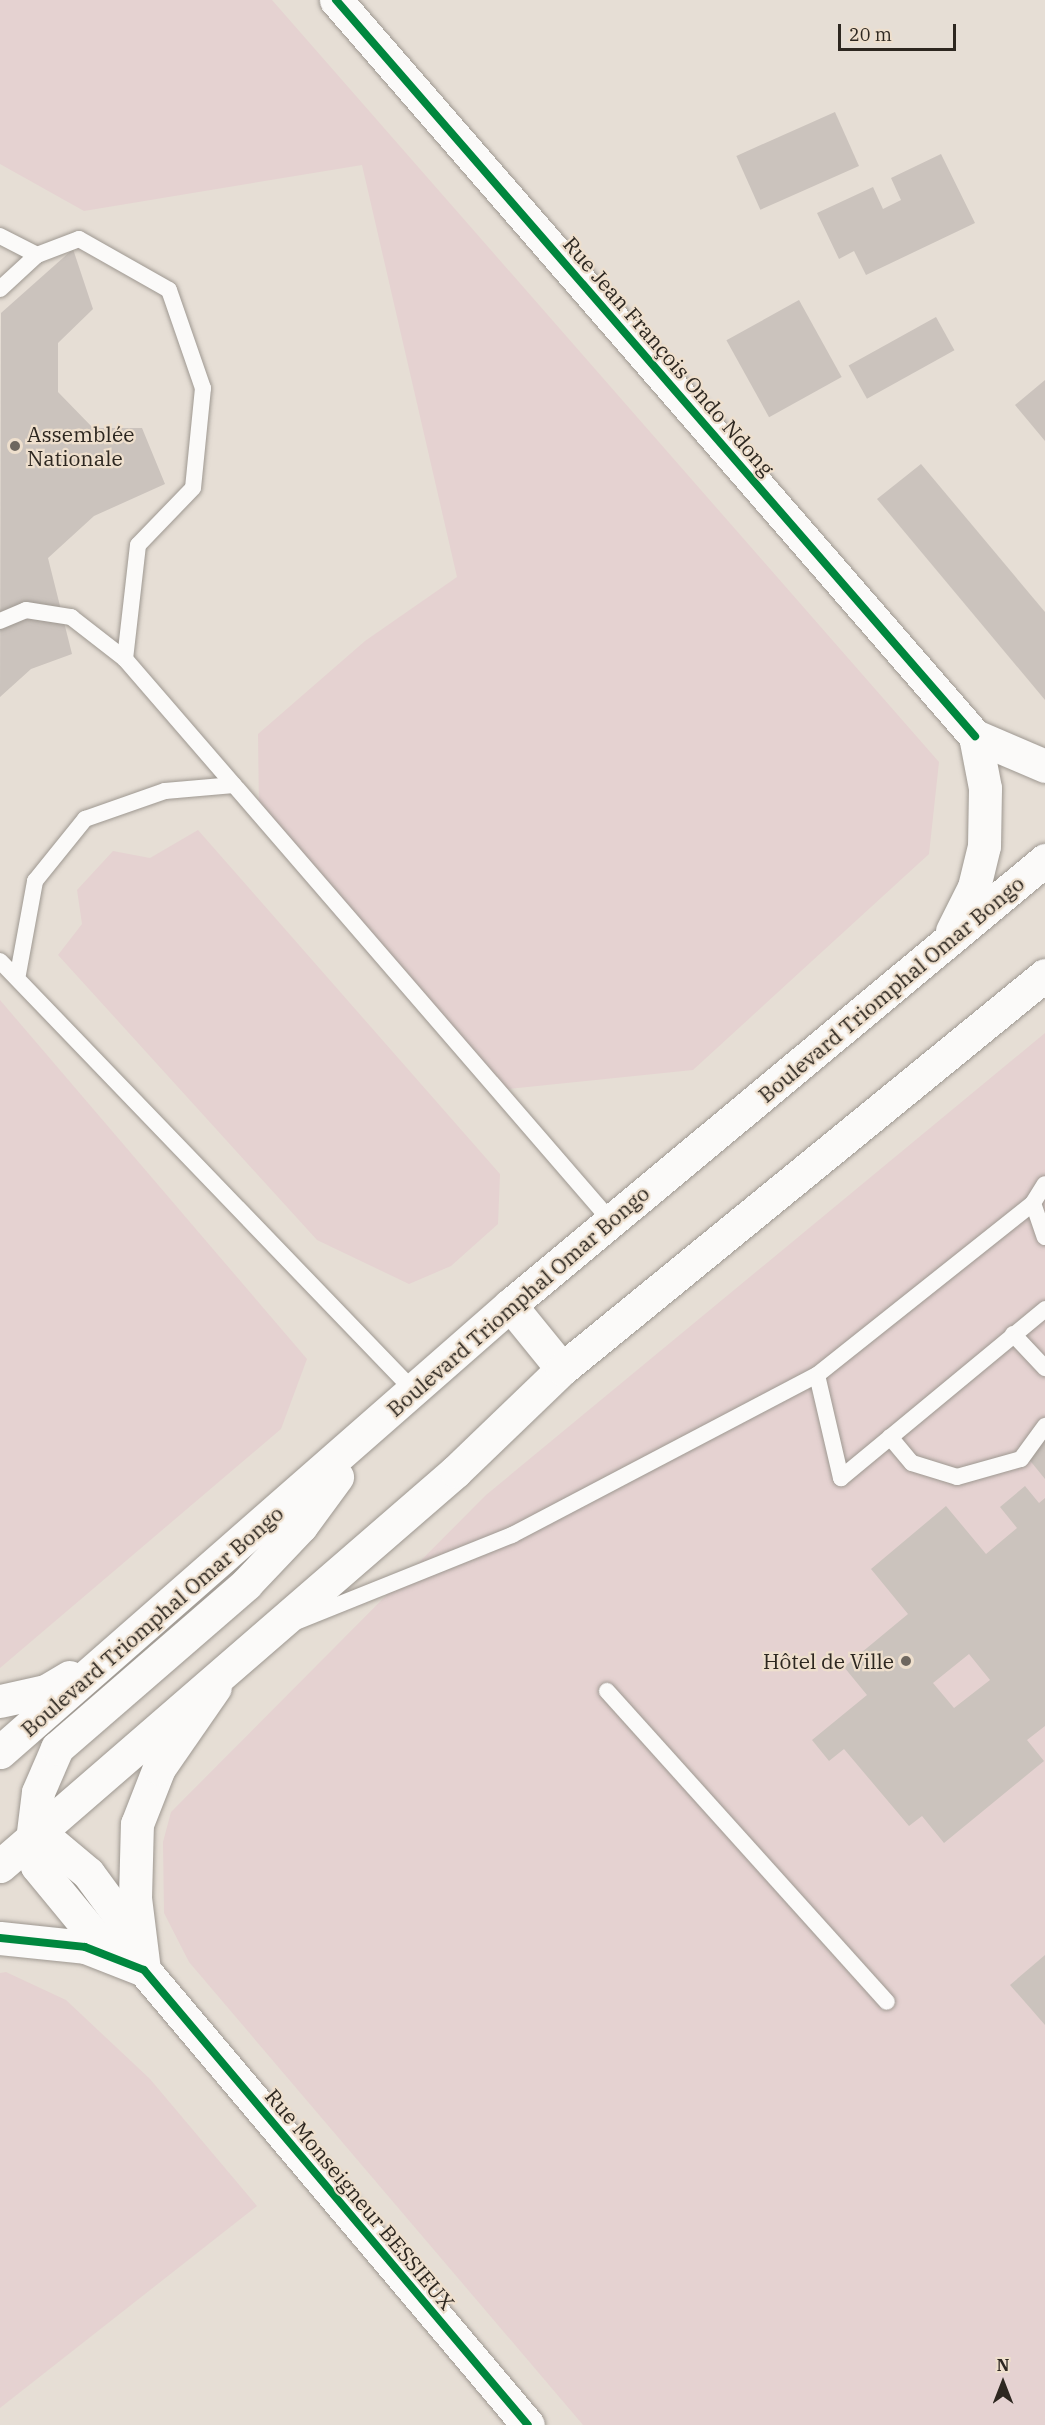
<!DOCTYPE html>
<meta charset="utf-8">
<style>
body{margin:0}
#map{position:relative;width:1045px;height:2425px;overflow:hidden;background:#e6ded5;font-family:"IBM Plex Serif",serif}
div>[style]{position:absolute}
.green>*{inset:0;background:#e5d2d1}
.building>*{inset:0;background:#cbc3bd;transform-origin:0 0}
.roads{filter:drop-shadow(0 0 2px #9e9891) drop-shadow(0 0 2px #9e9891)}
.service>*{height:16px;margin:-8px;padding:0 8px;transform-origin:8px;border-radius:8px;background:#fbfaf9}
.minor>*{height:33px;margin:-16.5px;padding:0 16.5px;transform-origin:16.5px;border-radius:16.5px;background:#fbfaf9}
.tertiary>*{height:33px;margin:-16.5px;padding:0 16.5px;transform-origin:16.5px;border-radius:16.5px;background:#fbfaf9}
.primary>*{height:33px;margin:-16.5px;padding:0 16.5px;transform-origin:16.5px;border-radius:16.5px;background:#fbfaf9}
.cycleway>*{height:8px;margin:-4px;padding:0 4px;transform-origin:4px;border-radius:4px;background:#00873e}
.dots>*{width:16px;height:16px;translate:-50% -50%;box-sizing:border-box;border:3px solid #eedfcd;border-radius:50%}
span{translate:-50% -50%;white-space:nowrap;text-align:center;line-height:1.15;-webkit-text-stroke:4.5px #eedfcd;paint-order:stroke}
.street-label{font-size:21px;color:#2d2720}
.poi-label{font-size:21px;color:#2d2720}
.left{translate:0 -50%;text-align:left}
.right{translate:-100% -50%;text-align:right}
.north{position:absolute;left:973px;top:2353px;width:60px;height:60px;-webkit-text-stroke:4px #eedfcd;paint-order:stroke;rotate:0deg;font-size:16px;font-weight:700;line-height:24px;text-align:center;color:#2d2720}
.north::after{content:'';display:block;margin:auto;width:21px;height:27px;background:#2d2720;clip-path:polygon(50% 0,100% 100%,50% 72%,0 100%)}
.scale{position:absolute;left:838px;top:24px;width:118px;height:27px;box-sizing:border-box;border:3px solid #2d2720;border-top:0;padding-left:8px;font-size:18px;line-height:21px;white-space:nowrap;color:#2d2720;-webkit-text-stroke:4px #eedfcd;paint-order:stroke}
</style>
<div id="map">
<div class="green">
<i style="clip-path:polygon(0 0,272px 0,939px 762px,929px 854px,693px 1070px,507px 1089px,259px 811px,258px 734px,365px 641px,457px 577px,362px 165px,84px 211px,0 164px)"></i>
<i style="clip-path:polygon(198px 830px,500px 1174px,498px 1224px,451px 1266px,409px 1284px,317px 1240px,58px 955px,82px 924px,77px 890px,113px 851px,150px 858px)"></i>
<i style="clip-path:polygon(0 1000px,307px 1359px,281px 1429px,0 1668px)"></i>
<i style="clip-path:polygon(1045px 1033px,1045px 2425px,583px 2425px,189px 1962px,164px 1913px,163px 1842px,171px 1812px,486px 1495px)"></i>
<i style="clip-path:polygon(6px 1972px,66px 2000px,150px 2079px,257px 2206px,0 2408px,0 1973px)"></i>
</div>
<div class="building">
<i style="left:835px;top:112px;width:59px;height:108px;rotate:66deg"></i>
<i style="clip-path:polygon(941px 154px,975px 223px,866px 275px,854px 251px,839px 259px,817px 213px,873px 187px,883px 209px,901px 200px,891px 178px)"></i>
<i style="clip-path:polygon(73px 249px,93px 309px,58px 343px,58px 392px,93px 428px,142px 428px,165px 484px,94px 516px,48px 558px,72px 654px,31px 669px,0 697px,1px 313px)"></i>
<i style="left:799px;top:300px;width:88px;height:83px;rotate:61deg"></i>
<i style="left:936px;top:317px;width:38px;height:100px;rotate:61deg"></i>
<i style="clip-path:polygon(1045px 380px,1045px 441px,1015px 405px)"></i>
<i style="clip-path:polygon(921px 464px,1045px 612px,1045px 700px,877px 499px)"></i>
<i style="clip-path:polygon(1045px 1425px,1045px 1479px,1019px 1447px)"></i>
<i style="clip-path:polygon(evenodd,1025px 1486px,1039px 1503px,1045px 1498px,1045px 1726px,1027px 1740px,1044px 1761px,944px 1843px,922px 1816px,909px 1826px,844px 1749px,829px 1761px,812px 1740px,867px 1695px,844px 1667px,908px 1614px,871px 1569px,946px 1506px,986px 1554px,1017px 1528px,1000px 1507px,1025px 1486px,969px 1654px,990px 1680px,954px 1708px,933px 1683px,969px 1654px)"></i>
<i style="clip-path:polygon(1045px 1955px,1045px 2025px,1010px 1985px)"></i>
</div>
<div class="roads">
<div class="service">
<i style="left:0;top:236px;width:42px;rotate:27.2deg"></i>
<i style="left:37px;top:255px;width:45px;rotate:-20.9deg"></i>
<i style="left:79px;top:239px;width:103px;rotate:29.5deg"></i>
<i style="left:169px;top:290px;width:104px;rotate:70.9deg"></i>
<i style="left:203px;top:388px;width:100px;rotate:95.7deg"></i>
<i style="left:193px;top:488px;width:79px;rotate:134deg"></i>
<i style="left:138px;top:545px;width:115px;rotate:96.5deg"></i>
<i style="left:0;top:289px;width:50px;rotate:-42.6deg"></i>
<i style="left:0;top:621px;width:28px;rotate:-23deg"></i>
<i style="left:26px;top:610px;width:46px;rotate:8.8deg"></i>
<i style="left:71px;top:617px;width:68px;rotate:37.9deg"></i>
<i style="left:125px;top:659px;width:743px;rotate:49.15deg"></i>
<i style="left:0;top:961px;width:595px;rotate:46.09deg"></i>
<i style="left:18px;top:974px;width:95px;rotate:-79.6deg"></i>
<i style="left:35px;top:881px;width:80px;rotate:-51.1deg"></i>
<i style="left:85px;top:819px;width:85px;rotate:-19.3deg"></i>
<i style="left:165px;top:791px;width:69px;rotate:-5deg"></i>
<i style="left:1033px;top:1203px;width:36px;rotate:71deg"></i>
<i style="left:1013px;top:1334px;width:47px;rotate:46.7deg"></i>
<i style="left:817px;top:1375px;width:106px;rotate:76.9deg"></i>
<i style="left:841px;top:1478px;width:265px;rotate:-39.6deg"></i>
<i style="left:890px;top:1437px;width:34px;rotate:50deg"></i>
<i style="left:912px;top:1463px;width:47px;rotate:17.3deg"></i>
<i style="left:957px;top:1477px;width:66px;rotate:-15.7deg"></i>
<i style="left:1021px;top:1459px;width:41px;rotate:-54deg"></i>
<i style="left:298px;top:1621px;width:231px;rotate:-21.9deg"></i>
<i style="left:512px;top:1535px;width:344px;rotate:-27.7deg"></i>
<i style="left:817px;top:1375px;width:276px;rotate:-38.5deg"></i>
<i style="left:1033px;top:1203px;width:22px;rotate:-58deg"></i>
<i style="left:607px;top:1691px;width:418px;rotate:48deg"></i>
</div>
<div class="minor">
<i style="left:336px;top:0;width:975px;rotate:49.04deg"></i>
</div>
<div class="tertiary">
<i style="left:0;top:1938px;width:85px;rotate:6deg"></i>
<i style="left:85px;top:1947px;width:63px;rotate:21.3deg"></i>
<i style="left:144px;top:1970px;width:595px;rotate:49.84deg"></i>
<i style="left:112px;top:1957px;width:118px;rotate:-129.5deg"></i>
<i style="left:37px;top:1866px;width:26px;rotate:-101deg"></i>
<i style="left:32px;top:1840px;width:20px;rotate:9deg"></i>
<i style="left:52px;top:1843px;width:47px;rotate:39.8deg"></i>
<i style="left:88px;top:1873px;width:84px;rotate:53.7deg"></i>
<i style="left:144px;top:1970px;width:73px;rotate:-97.1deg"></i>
<i style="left:135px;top:1898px;width:74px;rotate:-88.5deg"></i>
<i style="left:137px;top:1824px;width:60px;rotate:-68.6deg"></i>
<i style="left:159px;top:1768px;width:98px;rotate:-55.3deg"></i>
</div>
<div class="primary">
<i style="left:975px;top:736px;width:76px;rotate:23.2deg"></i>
<i style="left:952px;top:931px;width:49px;rotate:-63.4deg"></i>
<i style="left:974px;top:887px;width:42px;rotate:-76.3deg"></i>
<i style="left:984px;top:846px;width:58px;rotate:-89deg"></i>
<i style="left:985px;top:788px;width:53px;rotate:-100.9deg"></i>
<i style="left:510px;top:1305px;width:82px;rotate:50.9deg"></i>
<i style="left:0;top:1701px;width:47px;rotate:-12.3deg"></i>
<i style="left:46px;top:1691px;width:27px;rotate:-31deg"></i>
<i style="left:0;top:1752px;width:678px;rotate:-41.23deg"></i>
<i style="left:510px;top:1305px;width:696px;rotate:-39.75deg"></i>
<i style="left:32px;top:1840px;width:48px;rotate:-82.9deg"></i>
<i style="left:38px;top:1792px;width:48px;rotate:-66.6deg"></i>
<i style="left:57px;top:1748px;width:250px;rotate:-40.9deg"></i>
<i style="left:246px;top:1584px;width:80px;rotate:-46.5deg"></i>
<i style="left:301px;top:1526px;width:61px;rotate:-53.7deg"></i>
<i style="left:0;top:1866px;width:603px;rotate:-40.9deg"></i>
<i style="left:456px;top:1471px;width:147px;rotate:-43.9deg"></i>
<i style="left:562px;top:1369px;width:623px;rotate:-39.21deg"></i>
</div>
</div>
<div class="cycleway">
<i style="left:336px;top:0;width:975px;rotate:49.04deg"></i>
<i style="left:0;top:1938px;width:85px;rotate:6deg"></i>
<i style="left:85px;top:1947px;width:63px;rotate:21.3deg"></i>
<i style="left:144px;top:1970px;width:595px;rotate:49.84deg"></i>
</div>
<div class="dots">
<i style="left:15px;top:446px;background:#6e675f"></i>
<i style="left:906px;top:1661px;background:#6e675f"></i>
</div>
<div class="street-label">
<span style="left:669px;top:356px;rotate:49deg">Rue Jean François Ondo Ndong</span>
<span style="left:891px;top:989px;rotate:-40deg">Boulevard Triomphal Omar Bongo</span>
<span style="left:518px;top:1301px;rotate:-41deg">Boulevard Triomphal Omar Bongo</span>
<span style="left:152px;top:1621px;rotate:-41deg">Boulevard Triomphal Omar Bongo</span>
<span style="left:360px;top:2199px;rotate:50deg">Rue Monseigneur BESSIEUX</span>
</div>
<div class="poi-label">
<span class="left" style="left:27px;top:446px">Assemblée<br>Nationale</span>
<span class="right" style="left:894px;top:1661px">Hôtel de Ville</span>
</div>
<div class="north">N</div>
<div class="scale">20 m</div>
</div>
